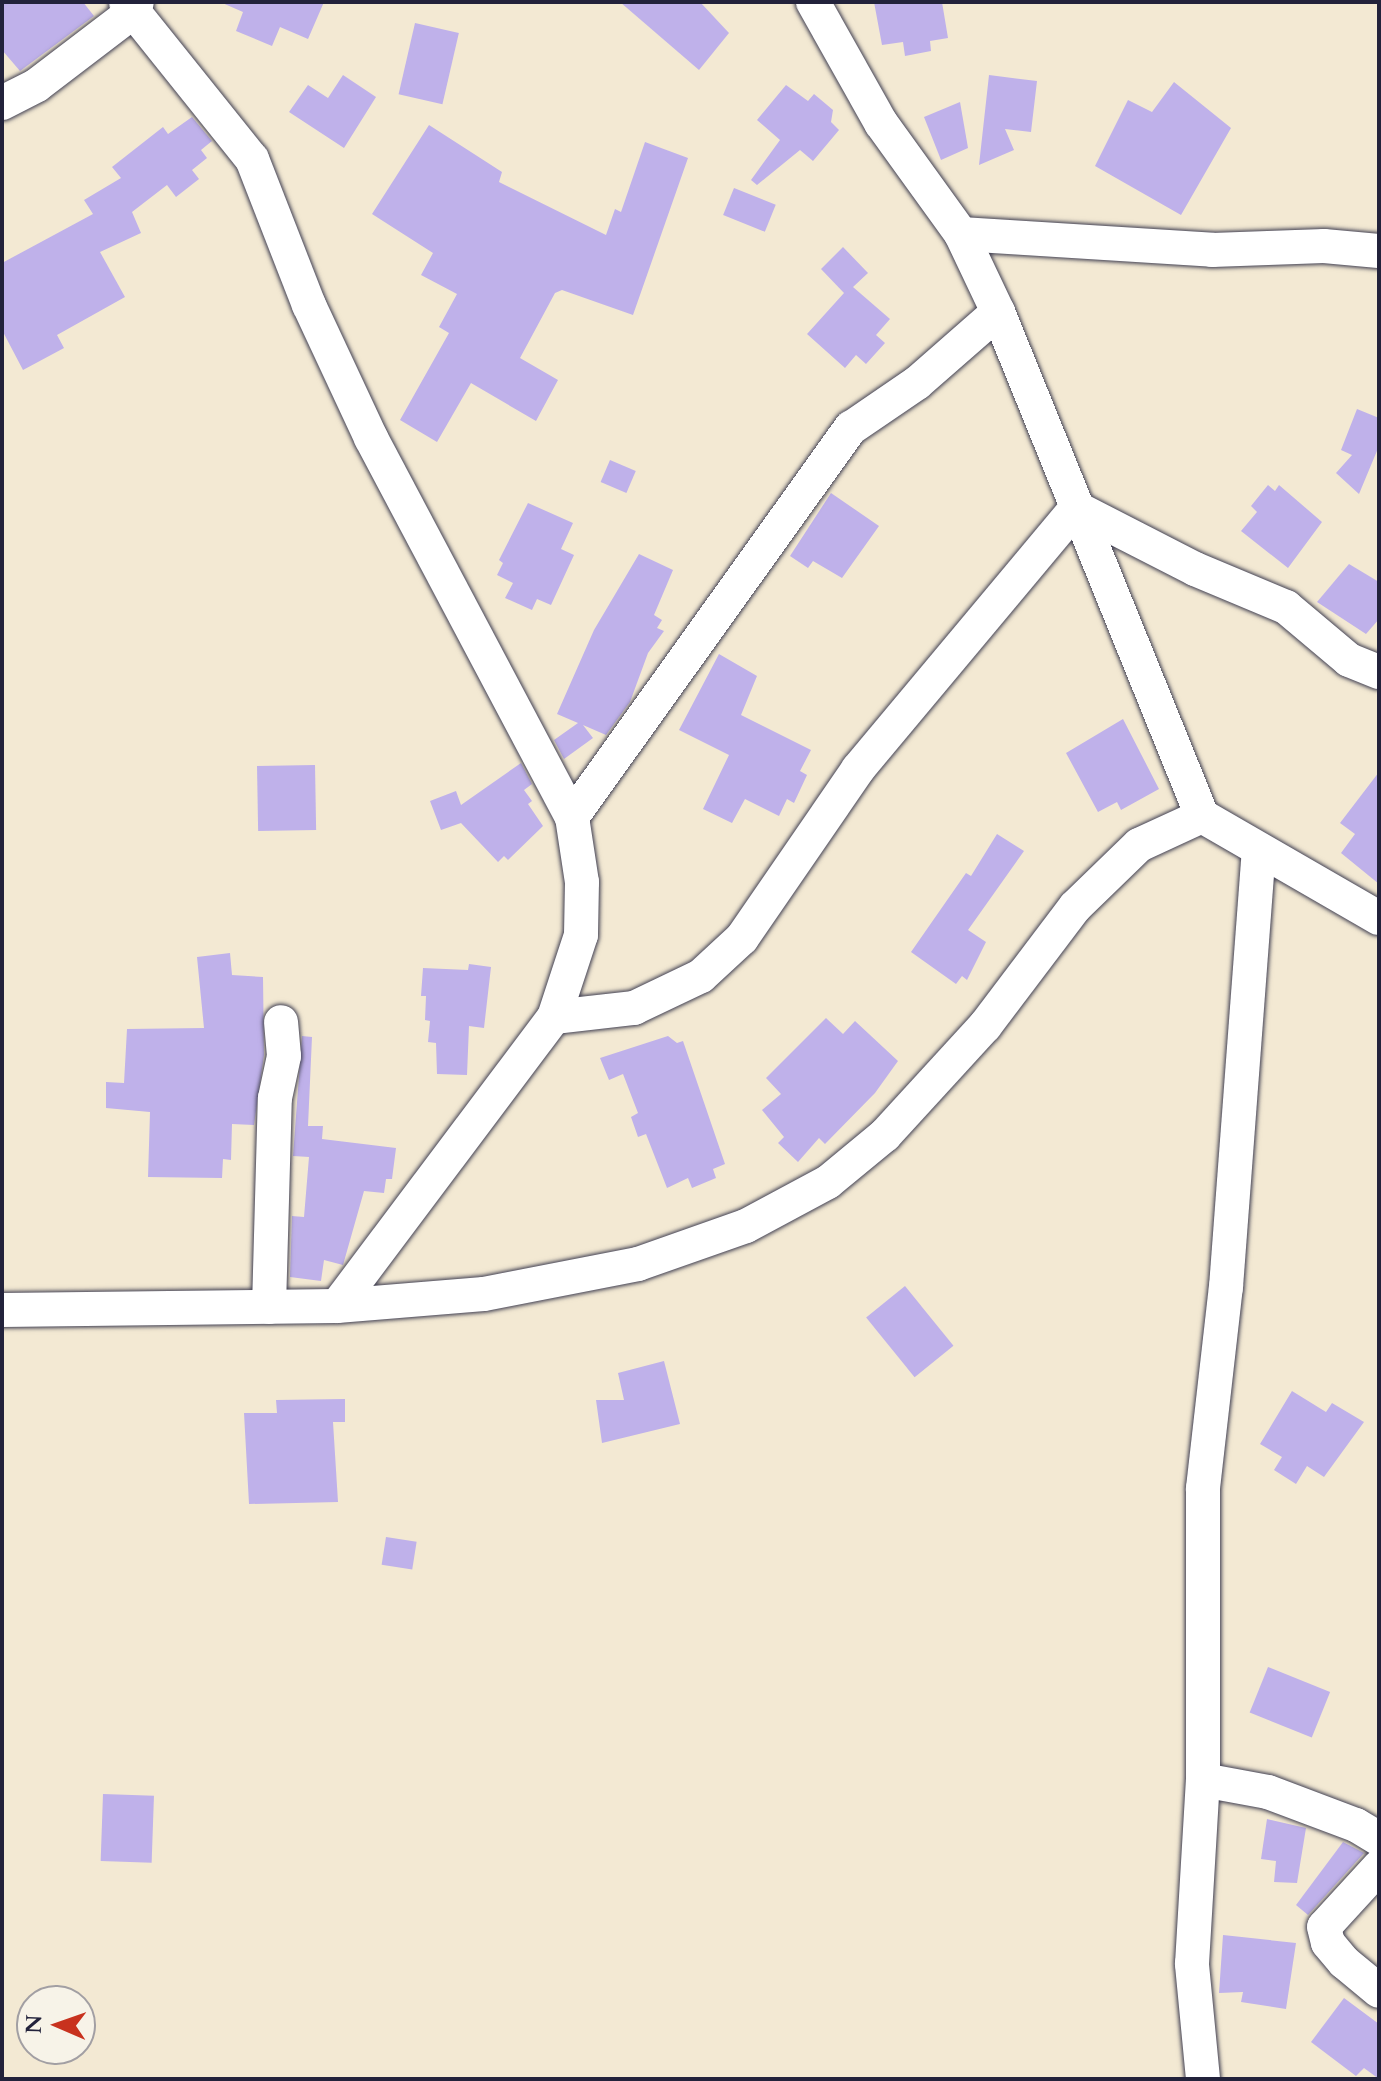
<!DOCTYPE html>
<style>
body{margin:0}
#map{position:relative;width:1381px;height:2081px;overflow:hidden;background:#f3e9d3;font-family:Cardo,serif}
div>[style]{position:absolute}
.building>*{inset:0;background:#bfb1ea;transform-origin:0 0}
.roads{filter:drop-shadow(0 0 2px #414052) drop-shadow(0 0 2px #414052)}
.street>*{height:34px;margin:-17px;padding:0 17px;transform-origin:17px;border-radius:17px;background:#fff}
span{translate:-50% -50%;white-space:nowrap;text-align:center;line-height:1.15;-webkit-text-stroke:8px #f7f3e8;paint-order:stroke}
.frame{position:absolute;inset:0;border:4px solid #22223b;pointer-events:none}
.north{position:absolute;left:16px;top:1985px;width:80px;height:80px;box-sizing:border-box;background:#f7f3e8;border:2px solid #a29fa3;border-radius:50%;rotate:272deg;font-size:22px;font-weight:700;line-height:32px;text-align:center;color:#22223b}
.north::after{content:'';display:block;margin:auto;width:28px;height:36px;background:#c8321e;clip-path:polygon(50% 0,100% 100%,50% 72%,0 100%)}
</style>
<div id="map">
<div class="building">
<i style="clip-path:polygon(2px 2px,83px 2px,94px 16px,20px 71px,2px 50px)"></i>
<i style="clip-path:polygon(220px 2px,324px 2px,308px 39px,280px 27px,272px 46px,236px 31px,243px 12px)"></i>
<i style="clip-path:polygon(620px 2px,700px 2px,729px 33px,699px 70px)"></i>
<i style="clip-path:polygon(874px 2px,942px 2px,948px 38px,930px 41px,931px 51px,905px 56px,903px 42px,882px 45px)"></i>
<i style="left:415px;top:23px;width:45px;height:73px;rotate:13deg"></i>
<i style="clip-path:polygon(343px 75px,376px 97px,344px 148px,289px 112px,308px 85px,328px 98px)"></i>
<i style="clip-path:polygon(989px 75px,1037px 81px,1031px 132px,1005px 129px,1014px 150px,979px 165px)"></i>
<i style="clip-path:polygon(1174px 82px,1231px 128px,1181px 215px,1095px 166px,1128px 100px,1152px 112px)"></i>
<i style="clip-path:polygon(786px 85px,808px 101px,814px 94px,833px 110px,831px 122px,839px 130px,813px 161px,800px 150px,757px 185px,751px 180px,780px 140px,757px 120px)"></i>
<i style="clip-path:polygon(960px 102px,968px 148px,941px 160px,924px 117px)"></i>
<i style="clip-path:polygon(192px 117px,212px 141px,201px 150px,207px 158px,192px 170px,199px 179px,176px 197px,167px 185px,132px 212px,141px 233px,100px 252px,125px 297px,57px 335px,64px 348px,23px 370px,2px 330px,2px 263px,93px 214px,84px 200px,121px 178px,112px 167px,163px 127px,168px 134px)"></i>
<i style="clip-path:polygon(429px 125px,502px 172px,499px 182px,606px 235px,615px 209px,621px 212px,645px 142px,688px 158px,633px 315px,562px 290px,555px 293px,520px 358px,558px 380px,536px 421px,471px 383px,437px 442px,400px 420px,449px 333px,439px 327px,457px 294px,421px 275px,433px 253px,372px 214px)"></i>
<i style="left:734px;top:188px;width:45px;height:29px;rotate:22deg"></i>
<i style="clip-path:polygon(843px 247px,868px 273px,853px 287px,890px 319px,876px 335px,885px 343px,866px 364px,856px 355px,845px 368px,807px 334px,844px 293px,821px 269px)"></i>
<i style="clip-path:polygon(1357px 409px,1379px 418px,1379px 446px,1359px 494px,1336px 473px,1352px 455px,1341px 450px)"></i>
<i style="left:610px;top:460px;width:28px;height:24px;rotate:23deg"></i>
<i style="clip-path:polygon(1268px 485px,1275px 491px,1279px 485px,1322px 522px,1288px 568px,1241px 531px,1257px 512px,1251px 506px)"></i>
<i style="clip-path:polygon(831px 493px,879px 526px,842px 578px,813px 561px,808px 568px,790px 556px)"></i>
<i style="clip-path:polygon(528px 503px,573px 523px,561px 549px,574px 555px,551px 605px,537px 599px,532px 610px,505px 598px,513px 583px,497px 575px,503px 563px,499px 560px)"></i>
<i style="clip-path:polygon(639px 554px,673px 570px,654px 615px,662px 620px,657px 628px,664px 631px,648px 653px,630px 702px,606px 735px,583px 725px,593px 738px,564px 759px,554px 740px,578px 723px,557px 714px,594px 630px)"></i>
<i style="clip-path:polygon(1349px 564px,1379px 582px,1379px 619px,1366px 634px,1317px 602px)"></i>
<i style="clip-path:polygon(719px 654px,757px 676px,741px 715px,811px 750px,800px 771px,807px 775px,794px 803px,787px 799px,779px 816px,745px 799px,732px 823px,703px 809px,729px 755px,679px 730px)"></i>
<i style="clip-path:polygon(1123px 719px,1159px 789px,1121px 810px,1117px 802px,1098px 812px,1066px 753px)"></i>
<i style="clip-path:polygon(521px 763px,532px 784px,524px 790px,532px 801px,528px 804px,543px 826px,508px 860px,504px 856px,498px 862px,461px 823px,441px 830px,430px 801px,456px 791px,461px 805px)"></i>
<i style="left:315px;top:765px;width:65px;height:58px;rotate:89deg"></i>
<i style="clip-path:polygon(1379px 772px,1379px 884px,1341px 853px,1355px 834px,1340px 823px)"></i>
<i style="clip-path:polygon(997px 834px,1024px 851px,968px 930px,986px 942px,967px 980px,962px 976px,956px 984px,911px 952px,966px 873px,971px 876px)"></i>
<i style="clip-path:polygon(230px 953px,232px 975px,263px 977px,264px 1055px,254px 1125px,232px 1124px,231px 1160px,223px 1159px,222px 1178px,148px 1177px,150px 1112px,106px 1108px,106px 1082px,124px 1083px,127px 1029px,204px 1028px,197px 957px)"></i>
<i style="clip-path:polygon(469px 964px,491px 967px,484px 1028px,469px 1026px,467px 1075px,437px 1074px,436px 1043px,428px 1042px,430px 1021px,425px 1020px,426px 996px,421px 996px,423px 968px,468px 970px)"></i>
<i style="clip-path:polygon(826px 1018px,843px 1034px,855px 1021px,898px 1061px,875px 1093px,825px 1144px,819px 1138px,798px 1162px,778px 1143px,784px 1137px,762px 1110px,781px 1094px,766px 1078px)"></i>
<i style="clip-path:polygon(302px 1036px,312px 1037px,308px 1126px,323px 1126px,322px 1139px,396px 1148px,392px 1179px,386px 1179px,384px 1193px,364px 1191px,343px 1265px,324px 1260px,321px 1281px,290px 1277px,292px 1216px,304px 1217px,309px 1157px,293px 1156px)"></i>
<i style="clip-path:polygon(668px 1036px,677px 1043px,683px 1041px,725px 1164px,713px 1169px,716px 1178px,692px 1188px,688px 1178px,667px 1188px,646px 1134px,638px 1137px,631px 1117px,638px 1113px,623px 1074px,609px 1080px,600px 1058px)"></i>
<i style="left:905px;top:1286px;width:77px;height:50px;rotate:51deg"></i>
<i style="clip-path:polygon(664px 1361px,680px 1424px,602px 1443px,596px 1400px,624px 1400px,618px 1373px)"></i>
<i style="clip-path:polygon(1292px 1391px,1326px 1412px,1332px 1403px,1364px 1422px,1324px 1477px,1307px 1466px,1296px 1484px,1274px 1470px,1282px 1457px,1260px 1444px)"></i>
<i style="clip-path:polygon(345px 1399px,345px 1422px,333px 1422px,338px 1502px,249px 1504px,244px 1413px,277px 1413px,276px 1400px)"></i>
<i style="left:386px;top:1537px;width:31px;height:28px;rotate:9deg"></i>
<i style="left:1268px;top:1667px;width:67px;height:49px;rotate:22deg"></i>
<i style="left:103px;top:1794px;width:51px;height:67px;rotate:2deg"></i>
<i style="clip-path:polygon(1267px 1819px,1306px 1828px,1297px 1883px,1274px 1882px,1276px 1861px,1261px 1859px)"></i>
<i style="clip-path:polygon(1343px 1842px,1364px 1853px,1308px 1915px,1296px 1905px)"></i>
<i style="clip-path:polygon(1223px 1935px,1296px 1943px,1286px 2009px,1241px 2002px,1243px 1992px,1219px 1993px)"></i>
<i style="clip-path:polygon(1344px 1998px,1379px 2024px,1379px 2079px,1364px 2068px,1356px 2076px,1311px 2042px)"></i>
</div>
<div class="roads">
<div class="street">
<i style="left:126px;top:2px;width:201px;rotate:51.3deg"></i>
<i style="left:252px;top:159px;width:157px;rotate:68.7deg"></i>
<i style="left:309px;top:305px;width:147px;rotate:65deg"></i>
<i style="left:371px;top:438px;width:429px;rotate:62.1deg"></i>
<i style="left:572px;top:817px;width:66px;rotate:81.3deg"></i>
<i style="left:582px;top:882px;width:53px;rotate:91.1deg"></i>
<i style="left:581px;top:935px;width:86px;rotate:108.2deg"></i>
<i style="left:554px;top:1017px;width:361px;rotate:126.9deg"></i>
<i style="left:813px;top:2px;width:139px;rotate:60.7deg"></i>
<i style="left:881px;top:123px;width:137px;rotate:54.2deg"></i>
<i style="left:961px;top:234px;width:86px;rotate:64.6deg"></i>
<i style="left:998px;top:312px;width:544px;rotate:67.96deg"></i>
<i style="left:2px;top:103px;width:39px;rotate:-27deg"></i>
<i style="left:37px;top:85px;width:122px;rotate:-37.3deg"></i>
<i style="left:134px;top:11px;width:9px;rotate:-72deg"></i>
<i style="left:961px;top:234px;width:252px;rotate:3.6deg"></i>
<i style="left:1212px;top:250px;width:112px;rotate:-2deg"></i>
<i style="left:1324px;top:246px;width:55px;rotate:5.2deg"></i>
<i style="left:572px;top:817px;width:479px;rotate:-54.4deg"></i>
<i style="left:851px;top:428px;width:80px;rotate:-34.3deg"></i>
<i style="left:917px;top:383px;width:108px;rotate:-41.2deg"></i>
<i style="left:554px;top:1017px;width:81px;rotate:-6.4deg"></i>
<i style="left:634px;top:1008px;width:74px;rotate:-25.5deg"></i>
<i style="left:701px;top:976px;width:56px;rotate:-42.8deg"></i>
<i style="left:742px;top:938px;width:205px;rotate:-55.5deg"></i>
<i style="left:858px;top:769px;width:340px;rotate:-50.1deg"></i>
<i style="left:1076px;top:508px;width:134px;rotate:27.1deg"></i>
<i style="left:1195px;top:569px;width:99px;rotate:22.7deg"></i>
<i style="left:1286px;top:607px;width:82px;rotate:40.1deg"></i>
<i style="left:1349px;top:660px;width:32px;rotate:22deg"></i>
<i style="left:269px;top:1307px;width:209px;rotate:-88.4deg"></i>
<i style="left:275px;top:1098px;width:43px;rotate:-77.9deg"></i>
<i style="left:284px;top:1056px;width:34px;rotate:-95deg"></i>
<i style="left:2px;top:1310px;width:335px;rotate:-0.7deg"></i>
<i style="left:337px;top:1306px;width:147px;rotate:-4.7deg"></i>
<i style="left:484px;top:1294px;width:157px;rotate:-11deg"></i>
<i style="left:638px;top:1264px;width:114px;rotate:-19.4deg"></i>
<i style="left:746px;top:1226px;width:93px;rotate:-28.2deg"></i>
<i style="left:828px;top:1182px;width:74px;rotate:-39.5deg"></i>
<i style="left:885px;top:1135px;width:148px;rotate:-47.5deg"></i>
<i style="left:985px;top:1026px;width:149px;rotate:-52.9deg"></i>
<i style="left:1075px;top:907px;width:89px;rotate:-44.1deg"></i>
<i style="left:1139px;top:845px;width:69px;rotate:-24.7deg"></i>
<i style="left:1202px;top:816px;width:204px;rotate:30deg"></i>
<i style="left:1203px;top:1780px;width:66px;rotate:10.5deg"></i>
<i style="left:1268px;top:1792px;width:94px;rotate:20.6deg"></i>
<i style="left:1356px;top:1825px;width:27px;rotate:31deg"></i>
<i style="left:1379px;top:1867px;width:81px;rotate:132.5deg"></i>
<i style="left:1324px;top:1927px;width:16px;rotate:76deg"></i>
<i style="left:1328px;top:1943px;width:25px;rotate:50deg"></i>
<i style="left:1344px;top:1962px;width:45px;rotate:39.6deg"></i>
<i style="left:1203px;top:2079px;width:116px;rotate:-95.5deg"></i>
<i style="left:1192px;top:1964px;width:184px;rotate:-86.6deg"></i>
<i style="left:1203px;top:1780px;width:292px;rotate:-90deg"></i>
<i style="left:1203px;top:1488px;width:202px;rotate:-83.5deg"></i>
<i style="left:1226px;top:1287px;width:437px;rotate:-85.7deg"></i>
</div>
</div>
<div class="frame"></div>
<div class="north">N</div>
</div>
